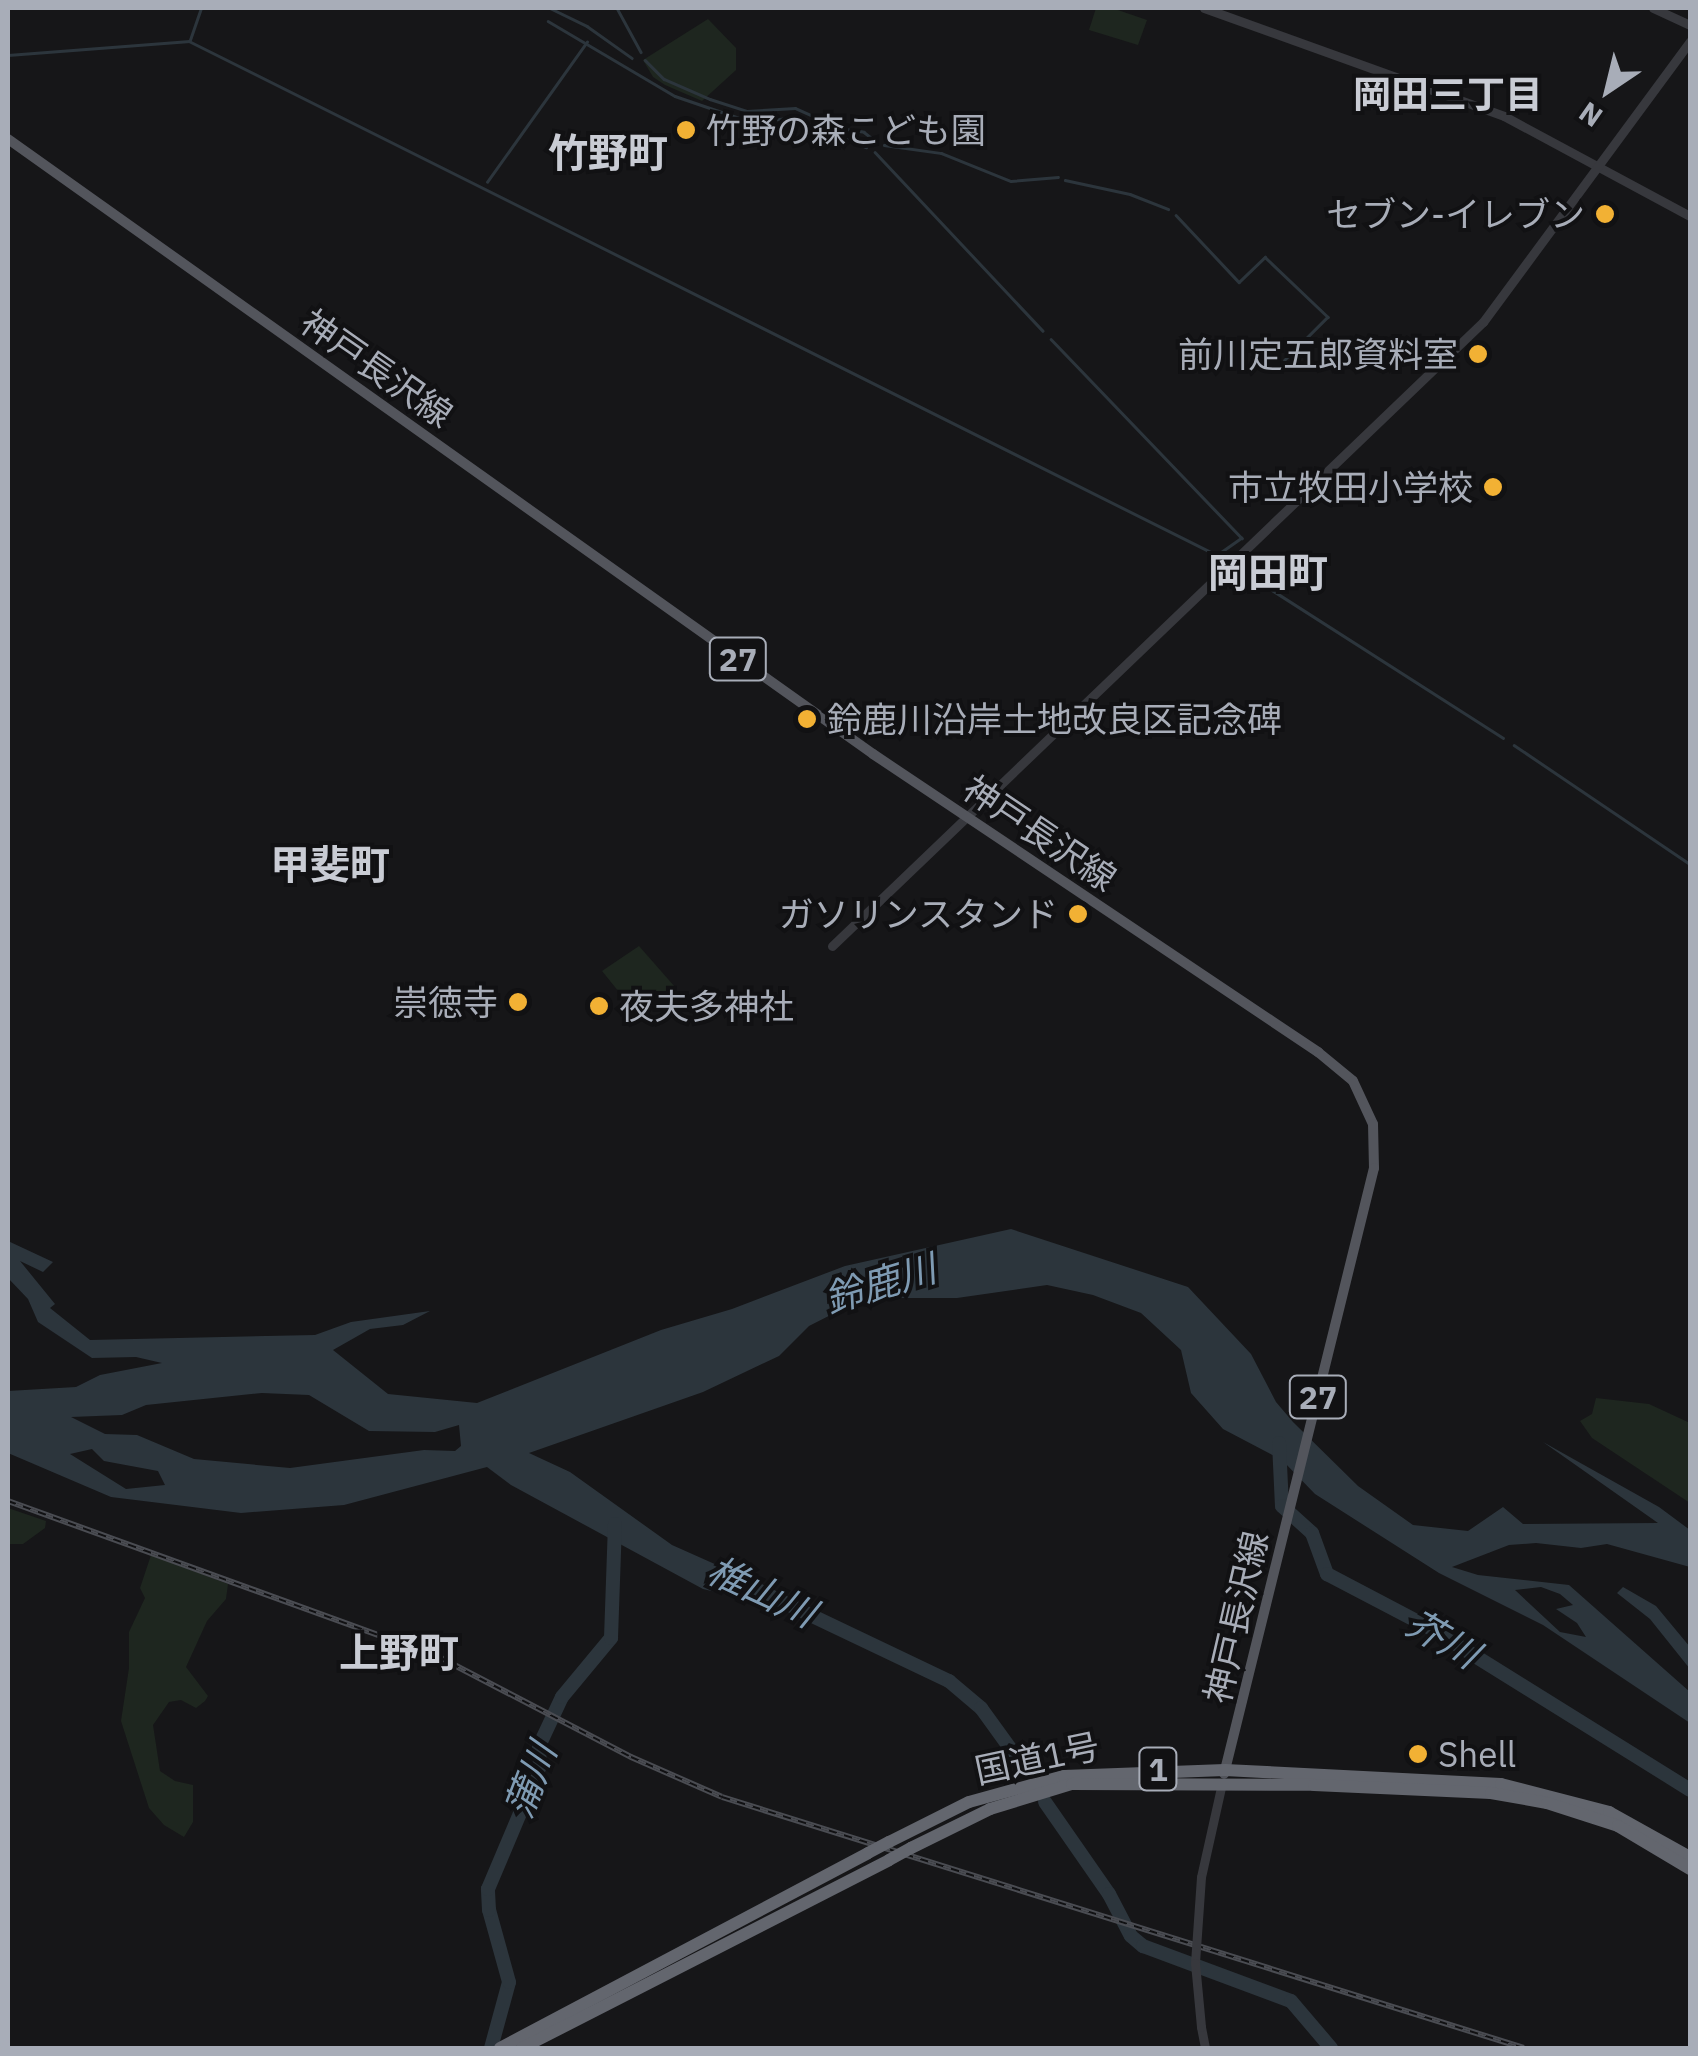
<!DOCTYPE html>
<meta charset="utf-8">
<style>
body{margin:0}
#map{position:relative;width:1698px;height:2056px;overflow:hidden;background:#161618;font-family:"IBM Plex Sans","Noto Sans JP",sans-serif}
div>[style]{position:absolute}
.green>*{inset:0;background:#1e261f}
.water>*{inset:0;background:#2c353c}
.stream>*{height:2.5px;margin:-1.25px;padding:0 1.25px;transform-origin:1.25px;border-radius:1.25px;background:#2c353c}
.river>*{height:14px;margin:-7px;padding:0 7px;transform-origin:7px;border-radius:7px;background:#2c353c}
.minor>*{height:9px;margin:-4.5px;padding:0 4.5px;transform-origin:4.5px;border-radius:4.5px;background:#37383d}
.major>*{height:10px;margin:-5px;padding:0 5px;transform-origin:5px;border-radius:5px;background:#53555c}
.highway>*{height:12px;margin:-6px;padding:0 6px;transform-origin:6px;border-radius:6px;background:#63666e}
.rail>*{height:6px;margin-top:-3px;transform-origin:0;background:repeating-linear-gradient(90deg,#111113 0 8px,#4a4c52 0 16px);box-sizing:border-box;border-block:2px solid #4a4c52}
.minor-bridge>*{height:9px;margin:-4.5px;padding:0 4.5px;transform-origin:4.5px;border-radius:4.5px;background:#37383d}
.highway-bridge>*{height:12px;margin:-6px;padding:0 6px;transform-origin:6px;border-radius:6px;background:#63666e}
.dots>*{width:28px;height:28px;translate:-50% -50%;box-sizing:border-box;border:5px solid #111113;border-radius:50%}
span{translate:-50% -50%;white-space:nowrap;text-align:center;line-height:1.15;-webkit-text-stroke:8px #111113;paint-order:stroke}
.shield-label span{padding:2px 8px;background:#111113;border:2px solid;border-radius:8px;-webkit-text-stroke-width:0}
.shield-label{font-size:32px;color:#a8adb8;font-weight:700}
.poi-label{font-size:35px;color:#a8adb8}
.left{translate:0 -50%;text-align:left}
.right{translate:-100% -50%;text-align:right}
.street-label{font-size:35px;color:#a8adb8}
.neighbourhood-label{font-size:38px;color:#c9ccd4;font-weight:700}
.water-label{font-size:38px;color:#7f9bb3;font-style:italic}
.quarter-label{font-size:40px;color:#c9ccd4;font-weight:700}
.frame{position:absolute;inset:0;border:10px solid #a8adb8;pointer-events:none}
.north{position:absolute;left:1558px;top:40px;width:100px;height:100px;-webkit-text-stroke:8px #111113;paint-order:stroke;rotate:215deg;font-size:28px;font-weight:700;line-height:40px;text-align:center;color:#a8adb8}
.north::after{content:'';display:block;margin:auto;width:35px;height:45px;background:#a8adb8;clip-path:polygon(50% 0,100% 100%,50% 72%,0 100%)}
</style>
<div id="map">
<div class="green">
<i style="clip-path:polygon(1096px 8px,1112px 8px,1147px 20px,1138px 45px,1089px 30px)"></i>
<i style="clip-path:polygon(708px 19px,736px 48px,736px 70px,702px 101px,665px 85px,653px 77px,643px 60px)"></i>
<i style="clip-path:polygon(639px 946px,675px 987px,636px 1013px,602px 971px)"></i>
<i style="clip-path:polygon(1596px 1398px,1649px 1404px,1690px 1423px,1690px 1503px,1592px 1438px,1580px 1421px,1592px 1414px)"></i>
<i style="clip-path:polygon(8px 1508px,46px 1521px,45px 1528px,23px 1544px,8px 1544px)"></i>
<i style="clip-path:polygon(151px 1555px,228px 1584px,226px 1599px,207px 1621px,186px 1667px,208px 1696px,205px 1701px,196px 1708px,181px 1700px,169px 1702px,153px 1725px,160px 1771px,175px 1781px,193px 1785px,193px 1822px,184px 1837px,164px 1825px,149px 1808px,121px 1721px,129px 1668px,129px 1632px,145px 1598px,140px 1588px)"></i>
</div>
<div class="water">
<i style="clip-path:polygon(evenodd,1011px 1229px,1188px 1287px,1251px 1354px,1276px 1402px,1293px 1422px,1358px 1486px,1413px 1525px,1468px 1531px,1503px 1507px,1523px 1524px,1658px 1523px,1543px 1442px,1659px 1507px,1690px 1530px,1690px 1567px,1607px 1544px,1581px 1548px,1536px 1543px,1509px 1545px,1452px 1567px,1478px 1575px,1569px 1585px,1690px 1692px,1690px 1723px,1543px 1625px,1439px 1573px,1315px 1494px,1282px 1460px,1223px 1429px,1191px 1393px,1181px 1350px,1141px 1313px,1093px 1295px,1047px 1285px,957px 1298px,864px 1298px,809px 1326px,779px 1356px,703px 1392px,529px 1453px,570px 1472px,672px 1545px,775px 1591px,769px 1605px,703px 1589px,511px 1485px,487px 1467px,344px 1505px,241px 1513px,111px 1497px,8px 1453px,8px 1391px,76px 1387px,100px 1375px,162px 1363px,136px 1357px,92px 1358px,38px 1322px,28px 1299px,8px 1278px,8px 1241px,53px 1262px,43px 1272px,20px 1261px,55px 1304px,50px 1308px,90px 1340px,315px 1335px,351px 1322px,430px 1311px,403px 1325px,370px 1329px,333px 1350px,388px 1394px,477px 1403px,661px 1330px,732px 1309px,845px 1266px,1011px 1229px,262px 1393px,309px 1395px,369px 1431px,435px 1432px,459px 1425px,461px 1446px,455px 1451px,424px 1450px,290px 1468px,194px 1459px,137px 1435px,105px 1434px,71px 1417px,122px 1415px,146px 1405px,262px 1393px,1011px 1229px,92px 1449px,104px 1461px,158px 1471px,165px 1485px,126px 1489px,70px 1454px,92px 1449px,1011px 1229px,1541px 1587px,1560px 1594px,1573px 1605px,1556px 1609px,1577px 1623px,1586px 1637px,1560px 1632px,1515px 1590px,1541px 1587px)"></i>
<i style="clip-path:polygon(1623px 1587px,1656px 1606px,1690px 1647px,1690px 1669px,1650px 1619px,1617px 1593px)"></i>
</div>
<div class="stream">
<i style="left:550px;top:8px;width:41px;rotate:25.9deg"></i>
<i style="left:587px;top:26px;width:55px;rotate:35.4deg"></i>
<i style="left:617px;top:8px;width:50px;rotate:61.4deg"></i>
<i style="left:548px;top:21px;width:147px;rotate:30.6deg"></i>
<i style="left:675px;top:96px;width:83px;rotate:18.9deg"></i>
<i style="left:754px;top:123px;width:37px;rotate:-9deg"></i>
<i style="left:791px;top:117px;width:81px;rotate:21.8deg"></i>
<i style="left:190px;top:40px;width:34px;rotate:-71deg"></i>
<i style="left:8px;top:55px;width:182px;rotate:-4.4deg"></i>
<i style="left:189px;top:41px;width:1158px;rotate:26.57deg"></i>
<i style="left:645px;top:60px;width:27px;rotate:45deg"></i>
<i style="left:664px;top:79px;width:50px;rotate:23.5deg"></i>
<i style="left:710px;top:99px;width:39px;rotate:18deg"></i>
<i style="left:747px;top:111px;width:48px;rotate:-3.6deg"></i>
<i style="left:795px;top:108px;width:49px;rotate:24deg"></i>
<i style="left:840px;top:128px;width:24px;rotate:9deg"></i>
<i style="left:864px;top:132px;width:16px;rotate:38deg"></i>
<i style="left:884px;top:145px;width:58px;rotate:8deg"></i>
<i style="left:941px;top:153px;width:75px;rotate:21.8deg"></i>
<i style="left:1011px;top:181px;width:47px;rotate:-4.9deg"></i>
<i style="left:875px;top:152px;width:245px;rotate:46.8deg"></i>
<i style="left:1065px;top:180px;width:66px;rotate:12.2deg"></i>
<i style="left:1130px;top:194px;width:41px;rotate:21.5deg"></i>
<i style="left:487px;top:182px;width:172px;rotate:-54.5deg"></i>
<i style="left:1176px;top:215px;width:92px;rotate:46.8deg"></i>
<i style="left:1239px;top:282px;width:36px;rotate:-44deg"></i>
<i style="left:1265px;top:257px;width:87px;rotate:43.6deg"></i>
<i style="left:1328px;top:317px;width:61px;rotate:135deg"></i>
<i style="left:1051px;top:339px;width:276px;rotate:46.2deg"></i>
<i style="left:1242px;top:538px;width:29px;rotate:145deg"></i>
<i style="left:1236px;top:567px;width:317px;rotate:32.6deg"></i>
<i style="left:1514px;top:745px;width:212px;rotate:34.1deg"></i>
</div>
<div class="river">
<i style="left:1279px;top:1443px;width:63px;rotate:87.3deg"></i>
<i style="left:1282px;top:1506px;width:40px;rotate:42deg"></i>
<i style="left:1312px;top:1533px;width:44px;rotate:69.9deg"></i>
<i style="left:1327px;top:1574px;width:116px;rotate:27.7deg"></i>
<i style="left:1430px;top:1628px;width:306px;rotate:31.9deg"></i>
<i style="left:758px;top:1590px;width:212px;rotate:25.5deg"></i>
<i style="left:949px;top:1681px;width:42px;rotate:40.2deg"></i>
<i style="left:981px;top:1708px;width:72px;rotate:54.1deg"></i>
<i style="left:1045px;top:1802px;width:112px;rotate:55.2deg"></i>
<i style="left:1109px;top:1894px;width:47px;rotate:62.4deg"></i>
<i style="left:1131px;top:1936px;width:16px;rotate:40deg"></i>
<i style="left:1143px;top:1946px;width:158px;rotate:20.4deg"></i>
<i style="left:1291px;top:2001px;width:62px;rotate:49.6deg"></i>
<i style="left:491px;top:2048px;width:68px;rotate:-74.7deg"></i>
<i style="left:509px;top:1982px;width:75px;rotate:-105.5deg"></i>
<i style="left:489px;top:1910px;width:21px;rotate:-93deg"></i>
<i style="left:488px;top:1889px;width:134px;rotate:-67.1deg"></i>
<i style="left:540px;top:1766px;width:20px;rotate:-93deg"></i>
<i style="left:539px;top:1746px;width:54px;rotate:-64.9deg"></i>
<i style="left:562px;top:1697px;width:77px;rotate:-50.3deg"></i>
<i style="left:611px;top:1638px;width:114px;rotate:-88deg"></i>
</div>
<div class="minor">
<i style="left:1204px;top:8px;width:319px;rotate:19.8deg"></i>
<i style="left:1504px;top:116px;width:211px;rotate:28.3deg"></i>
<i style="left:1653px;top:8px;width:41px;rotate:24.7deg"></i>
<i style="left:832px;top:946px;width:902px;rotate:-43.79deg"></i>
<i style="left:1483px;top:322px;width:349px;rotate:-53.6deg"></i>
<i style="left:1201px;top:1877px;width:96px;rotate:-77.4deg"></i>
<i style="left:1201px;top:2027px;width:21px;rotate:79deg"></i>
</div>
<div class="major">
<i style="left:8px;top:139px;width:1061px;rotate:35.41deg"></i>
<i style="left:873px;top:754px;width:536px;rotate:33.81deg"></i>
<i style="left:1318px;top:1052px;width:45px;rotate:39.6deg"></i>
<i style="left:1353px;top:1081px;width:47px;rotate:65.1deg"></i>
<i style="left:1373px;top:1124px;width:44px;rotate:88.7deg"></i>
<i style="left:1374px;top:1168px;width:624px;rotate:103.9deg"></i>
</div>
<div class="highway">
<i style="left:889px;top:1842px;width:89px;rotate:-26.6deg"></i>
<i style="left:969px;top:1802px;width:98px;rotate:-15.3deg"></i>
<i style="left:1064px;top:1776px;width:161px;rotate:-2.1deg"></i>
<i style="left:1225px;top:1770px;width:276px;rotate:2.9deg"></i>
<i style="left:1501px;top:1784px;width:112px;rotate:14.5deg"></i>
<i style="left:1609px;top:1812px;width:93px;rotate:29.1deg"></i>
<i style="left:911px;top:1848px;width:88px;rotate:-26.3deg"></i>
<i style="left:990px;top:1809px;width:86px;rotate:-17deg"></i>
<i style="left:1072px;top:1784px;width:242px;rotate:0.2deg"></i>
<i style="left:1314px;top:1785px;width:177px;rotate:2.6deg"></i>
<i style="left:1491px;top:1793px;width:57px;rotate:10.1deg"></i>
<i style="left:1547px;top:1803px;width:75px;rotate:17.9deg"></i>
<i style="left:1618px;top:1826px;width:84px;rotate:30.8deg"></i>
<i style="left:500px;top:2048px;width:416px;rotate:-27.9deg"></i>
<i style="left:522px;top:2048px;width:412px;rotate:-27.1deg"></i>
</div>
<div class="rail">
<i style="left:8px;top:1501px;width:456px;rotate:19.9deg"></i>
<i style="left:437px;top:1656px;width:219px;rotate:27.5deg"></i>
<i style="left:631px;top:1757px;width:99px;rotate:23.7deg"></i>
<i style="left:722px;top:1797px;width:840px;rotate:17.38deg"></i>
</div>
<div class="minor-bridge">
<i style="left:1201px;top:1877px;width:86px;rotate:94deg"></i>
<i style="left:1195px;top:1963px;width:64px;rotate:84.6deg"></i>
</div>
<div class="highway-bridge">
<i style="left:868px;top:1853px;width:24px;rotate:-28deg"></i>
<i style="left:889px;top:1860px;width:25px;rotate:-29deg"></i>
</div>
<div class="dots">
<i style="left:686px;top:130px;background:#f2b134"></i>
<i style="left:1605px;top:214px;background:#f2b134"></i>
<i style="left:1478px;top:354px;background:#f2b134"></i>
<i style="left:1493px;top:487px;background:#f2b134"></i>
<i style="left:807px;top:719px;background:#f2b134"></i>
<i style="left:1078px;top:914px;background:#f2b134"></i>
<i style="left:518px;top:1002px;background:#f2b134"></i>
<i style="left:599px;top:1006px;background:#f2b134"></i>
<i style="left:1418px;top:1754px;background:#f2b134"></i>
</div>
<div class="shield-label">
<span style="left:738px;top:659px">27</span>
<span style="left:1318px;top:1397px">27</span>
<span style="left:1158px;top:1769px">1</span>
</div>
<div class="poi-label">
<span class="left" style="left:706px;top:130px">竹野の森こども園</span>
<span class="right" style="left:1585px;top:214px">セブン-イレブン</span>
<span class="right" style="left:1458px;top:354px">前川定五郎資料室</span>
<span class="right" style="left:1473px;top:487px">市立牧田小学校</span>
<span class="left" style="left:827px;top:719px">鈴鹿川沿岸土地改良区記念碑</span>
<span class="right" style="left:1058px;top:914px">ガソリンスタンド</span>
<span class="right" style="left:498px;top:1002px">崇徳寺</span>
<span class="left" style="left:619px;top:1006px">夜夫多神社</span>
<span class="left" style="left:1438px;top:1754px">Shell</span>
</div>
<div class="street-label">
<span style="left:377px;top:368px;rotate:35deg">神戸長沢線</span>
<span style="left:1040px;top:833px;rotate:34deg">神戸長沢線</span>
<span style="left:1236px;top:1617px;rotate:-77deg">神戸長沢線</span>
<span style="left:1037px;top:1758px;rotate:-12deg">国道1号</span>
</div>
<div class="neighbourhood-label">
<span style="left:1448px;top:94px">岡田三丁目</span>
</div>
<div class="water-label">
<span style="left:880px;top:1283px;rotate:-17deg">鈴鹿川</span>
<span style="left:762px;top:1591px;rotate:25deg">椎山川</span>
<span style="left:1443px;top:1638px;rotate:30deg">芥川</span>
<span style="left:530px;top:1780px;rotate:-69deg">蒲川</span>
</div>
<div class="quarter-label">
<span style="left:608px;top:152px">竹野町</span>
<span style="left:1268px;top:572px">岡田町</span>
<span style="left:330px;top:864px">甲斐町</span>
<span style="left:399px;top:1652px">上野町</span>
</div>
<div class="frame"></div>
<div class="north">N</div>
</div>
